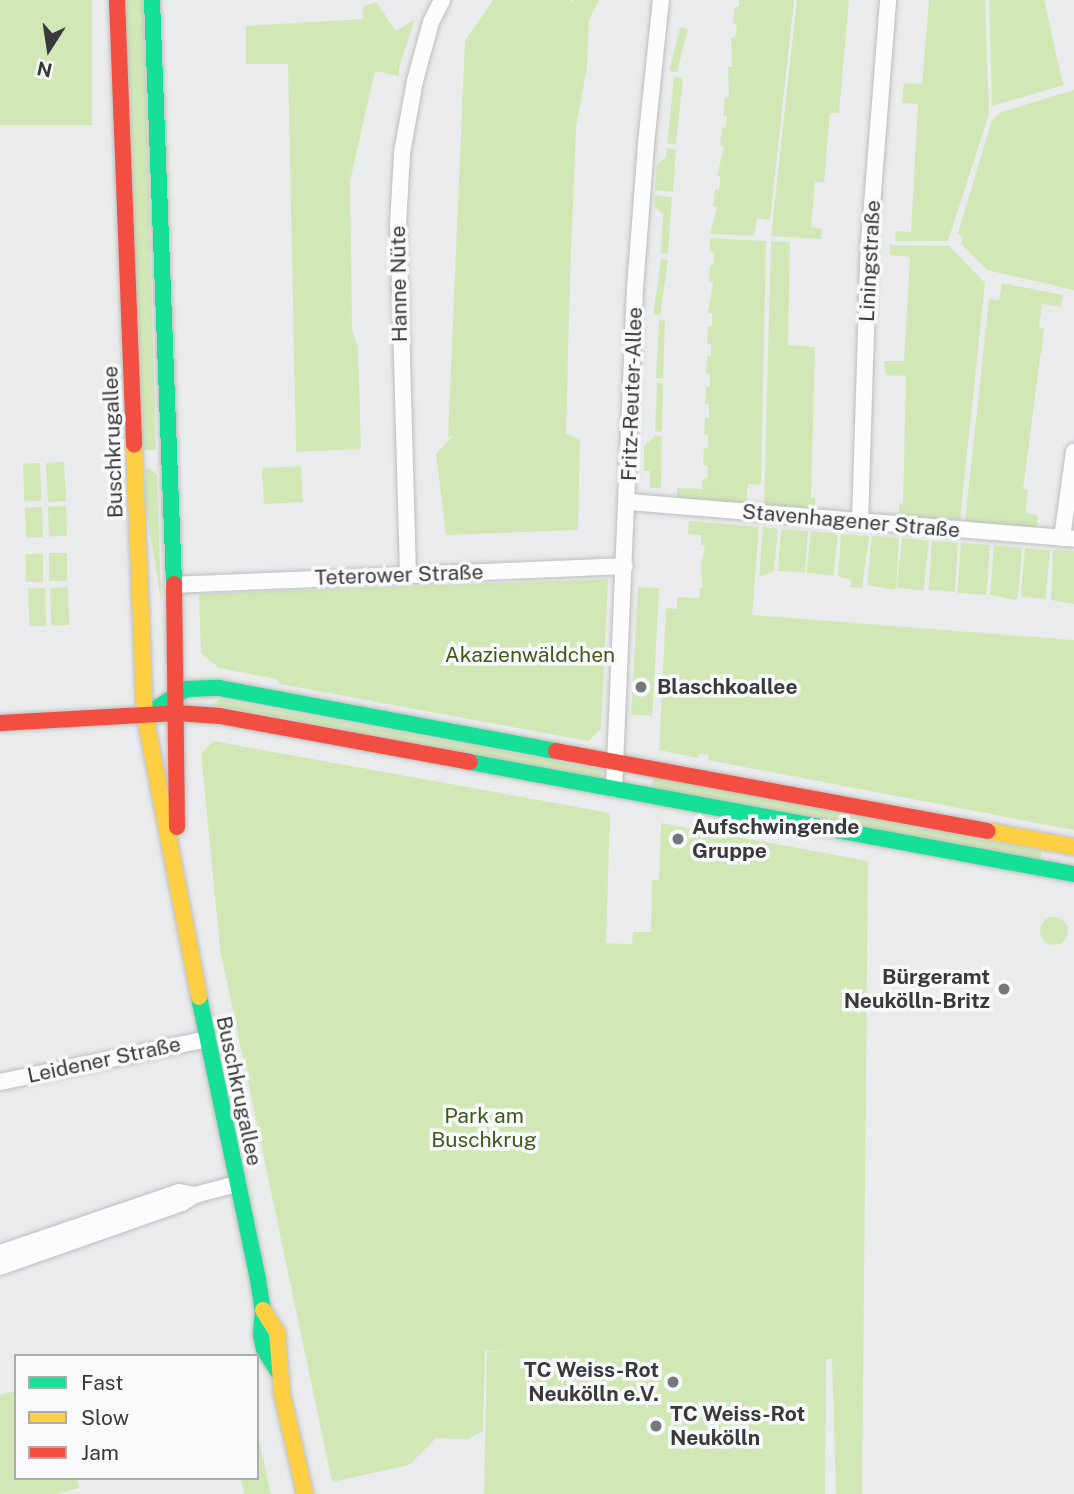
<!DOCTYPE html>
<meta charset="utf-8">
<style>
body{margin:0}
#map{position:relative;width:1074px;height:1494px;overflow:hidden;background:#eaebec;font-family:"Public Sans",sans-serif}
div>[style]{position:absolute}
.green>*{inset:0;background:#d1e8b6;transform-origin:0 0}
.round{border-radius:50%}
.roads{filter:drop-shadow(0 0 2px #bdbebe) drop-shadow(0 0 2px #bdbebe)}
.street>*{height:16px;margin:-8px;padding:0 8px;transform-origin:8px;border-radius:8px;background:#fcfcfc}
.fast>*{height:16px;margin:-8px;padding:0 8px;transform-origin:8px;border-radius:8px;background:#16e098}
.slow>*{height:16px;margin:-8px;padding:0 8px;transform-origin:8px;border-radius:8px;background:#ffcf43}
.jam>*{height:16px;margin:-8px;padding:0 8px;transform-origin:8px;border-radius:8px;background:#f24e42}
.dots>*{width:19px;height:19px;translate:-50% -50%;box-sizing:border-box;border:4px solid #f7f9fb;border-radius:50%}
span{translate:-50% -50%;white-space:nowrap;text-align:center;line-height:1.15;-webkit-text-stroke:7px #f7f9fb;paint-order:stroke}
.street-label{font-size:21px;color:#38393a}
.park-label{font-size:21px;color:#40591b}
.poi-label{font-size:21px;color:#38393a;font-weight:700}
.left{translate:0 -50%;text-align:left}
.right{translate:-100% -50%;text-align:right}
.legend{position:absolute;left:14px;top:1354px;width:245px;height:126px;box-sizing:border-box;background:#f7f9fb;border:2px solid #abacae;margin:0;padding:9px 12px;list-style:none;font-size:21px;color:#38393a}
.legend li{display:flex;align-items:center;gap:14px;height:35px}
.legend b{width:35px;border:2px solid #abacae}
.north{position:absolute;left:14px;top:14px;width:70px;height:70px;-webkit-text-stroke:5px #f7f9fb;paint-order:stroke;rotate:192deg;font-size:19px;font-weight:700;line-height:28px;text-align:center;color:#38393a}
.north::after{content:'';display:block;margin:auto;width:24px;height:32px;background:#38393a;clip-path:polygon(50% 0,100% 100%,50% 72%,0 100%)}
</style>
<div id="map">
<div class="green">
<i style="left:0;top:0;width:92px;height:125px"></i>
<i style="clip-path:polygon(124px 0,143px 0,156px 450px,140px 450px)"></i>
<i style="clip-path:polygon(493px 0,570px 0,571px 3px,573px 0,599px 0,589px 20px,587px 67px,576px 128px,570px 277px,566px 433px,580px 440px,578px 530px,446px 535px,436px 454px,453px 436px,448px 437px,465px 41px)"></i>
<i style="clip-path:polygon(739px 0,794px 0,770px 220px,757px 218px,754px 236px,710px 234px,717px 207px,713px 206px,715px 189px,719px 189px,720px 183px,720px 176px,717px 176px,724px 147px,720px 145px,722px 127px,726px 128px,726px 122px,727px 116px,723px 115px,725px 98px,729px 97px,728px 67px,732px 67px,731px 37px,735px 37px,737px 25px,733px 24px,735px 7px,739px 7px)"></i>
<i style="clip-path:polygon(797px 0,849px 0,839px 113px,830px 113px,824px 182px,815px 182px,811px 227px,822px 229px,821px 239px,771px 236px)"></i>
<i style="clip-path:polygon(929px 0,985px 0,989px 114px,948px 241px,895px 241px,896px 231px,911px 232px,918px 104px,902px 103px,903px 94px,904px 83px,922px 84px)"></i>
<i style="clip-path:polygon(989px 0,1044px 0,1063px 85px,992px 106px)"></i>
<i style="clip-path:polygon(376px 2px,396px 31px,415px 19px,399px 68px,399px 76px,375px 71px,350px 181px,352px 329px,358px 347px,361px 449px,296px 452px,288px 64px,246px 64px,246px 26px,363px 19px,362px 7px)"></i>
<i style="left:680px;top:27px;width:8px;height:45px;rotate:14deg"></i>
<i style="left:674px;top:77px;width:9px;height:67px;rotate:6deg"></i>
<i style="clip-path:polygon(1074px 90px,1074px 290px,987px 270px,961px 244px,963px 237px,958px 233px,992px 120px,1001px 112px)"></i>
<i style="clip-path:polygon(667px 148px,676px 150px,673px 192px,655px 190px,657px 165px,666px 157px)"></i>
<i style="clip-path:polygon(655px 195px,672px 197px,668px 254px,661px 253px,663px 214px,654px 206px)"></i>
<i style="clip-path:polygon(710px 238px,766px 241px,761px 485px,748px 484px,746px 503px,677px 498px,677px 488px,702px 489px,703px 479px,707px 478px,708px 466px,703px 465px,704px 448px,708px 448px,708px 435px,704px 435px,705px 418px,709px 418px,709px 405px,705px 404px,706px 387px,710px 387px,710px 374px,706px 374px,707px 356px,711px 355px,711px 344px,707px 344px,708px 326px,712px 326px,712px 313px,708px 313px,713px 283px,709px 282px,710px 265px,713px 265px,714px 259px,714px 252px,710px 252px)"></i>
<i style="clip-path:polygon(771px 241px,790px 242px,788px 345px,815px 347px,811px 497px,815px 498px,815px 508px,764px 505px)"></i>
<i style="clip-path:polygon(890px 245px,949px 246px,985px 283px,960px 520px,899px 516px,899px 504px,903px 503px,906px 376px,886px 375px,884px 361px,904px 361px,910px 257px,890px 255px)"></i>
<i style="left:661px;top:259px;width:7px;height:56px;rotate:8deg"></i>
<i style="clip-path:polygon(1002px 283px,1063px 295px,1061px 307px,1042px 304px,1039px 327px,1044px 328px,1023px 489px,1028px 490px,1025px 513px,1038px 515px,1037px 528px,965px 521px,989px 299px,999px 300px)"></i>
<i style="clip-path:polygon(659px 320px,665px 321px,663px 379px,656px 378px)"></i>
<i style="clip-path:polygon(657px 383px,663px 384px,662px 432px,655px 431px)"></i>
<i style="clip-path:polygon(655px 436px,662px 436px,661px 488px,650px 488px,650px 471px,644px 471px,644px 446px)"></i>
<i style="left:64px;top:462px;width:39px;height:18px;rotate:87deg"></i>
<i style="left:40px;top:463px;width:38px;height:17px;rotate:88deg"></i>
<i style="left:301px;top:466px;width:36px;height:39px;rotate:87deg"></i>
<i style="clip-path:polygon(150px 468px,157px 475px,161px 600px,145px 503px,146px 469px)"></i>
<i style="left:66px;top:506px;width:30px;height:18px;rotate:88deg"></i>
<i style="left:42px;top:507px;width:30px;height:17px;rotate:88deg"></i>
<i style="clip-path:polygon(689px 521px,759px 527px,752px 615px,1074px 640px,1074px 830px,708px 760px,709px 755px,700px 753px,698px 758px,659px 750px,666px 608px,677px 609px,677px 597px,699px 598px,700px 588px,703px 588px,701px 566px,705px 545px,701px 545px,701px 535px,688px 534px)"></i>
<i style="clip-path:polygon(763px 527px,778px 529px,774px 571px,759px 577px)"></i>
<i style="left:781px;top:529px;width:27px;height:42px;rotate:4deg"></i>
<i style="left:811px;top:531px;width:27px;height:42px;rotate:6deg"></i>
<i style="clip-path:polygon(841px 534px,869px 536px,862px 588px,851px 587px,851px 580px,838px 576px)"></i>
<i style="clip-path:polygon(872px 536px,899px 538px,896px 588px,893px 590px,867px 585px)"></i>
<i style="left:902px;top:538px;width:27px;height:50px;rotate:6deg"></i>
<i style="left:932px;top:541px;width:26px;height:49px;rotate:4deg"></i>
<i style="left:961px;top:543px;width:29px;height:50px;rotate:4deg"></i>
<i style="clip-path:polygon(994px 545px,1022px 548px,1018px 597px,1015px 600px,990px 595px)"></i>
<i style="left:1025px;top:548px;width:25px;height:49px;rotate:5deg"></i>
<i style="clip-path:polygon(1053px 550px,1074px 551px,1074px 604px,1051px 600px)"></i>
<i style="left:49px;top:553px;width:18px;height:28px"></i>
<i style="left:26px;top:554px;width:17px;height:28px"></i>
<i style="clip-path:polygon(608px 579px,601px 729px,588px 741px,280px 684px,276px 679px,219px 668px,201px 653px,199px 594px)"></i>
<i style="left:68px;top:587px;width:38px;height:18px;rotate:88deg"></i>
<i style="left:638px;top:587px;width:21px;height:128px;rotate:3deg"></i>
<i style="left:45px;top:588px;width:38px;height:17px;rotate:88deg"></i>
<i style="clip-path:polygon(219px 699px,600px 769px,603px 772px,601px 778px,214px 705px)"></i>
<i style="clip-path:polygon(213px 741px,610px 813px,606px 943px,632px 944px,633px 932px,651px 932px,652px 880px,659px 880px,661px 823px,868px 861px,862px 1494px,836px 1494px,832px 1359px,826px 1359px,825px 1494px,484px 1494px,487px 1352px,508px 1352px,485px 1351px,483px 1431px,468px 1439px,436px 1438px,409px 1465px,332px 1482px,220px 949px,201px 753px)"></i>
<i style="left:654px;top:776px;width:395px;height:12px;rotate:11deg"></i>
<i class="round" style="left:1040px;top:917px;width:28px;height:28px"></i>
<i style="clip-path:polygon(16px 1391px,16px 1478px,77px 1478px,79px 1488px,56px 1494px,0 1494px,0 1395px)"></i>
<i style="clip-path:polygon(257px 1430px,271px 1494px,244px 1494px,241px 1478px,257px 1478px)"></i>
</div>
<div class="roads">
<div class="street">
<i style="left:628px;top:502px;width:448px;rotate:4.7deg"></i>
<i style="left:860px;top:522px;width:279px;rotate:-88.2deg"></i>
<i style="left:869px;top:243px;width:244px;rotate:-85.5deg"></i>
<i style="left:1062px;top:538px;width:87px;rotate:-82.1deg"></i>
<i style="left:408px;top:574px;width:349px;rotate:-91.6deg"></i>
<i style="left:398px;top:225px;width:72px;rotate:-86.8deg"></i>
<i style="left:402px;top:153px;width:73px;rotate:-79.8deg"></i>
<i style="left:415px;top:81px;width:61px;rotate:-74.8deg"></i>
<i style="left:431px;top:22px;width:25px;rotate:-63deg"></i>
<i style="left:173px;top:585px;width:452px;rotate:-2.4deg"></i>
<i style="left:614px;top:789px;width:501px;rotate:-87.6deg"></i>
<i style="left:635px;top:288px;width:144px;rotate:-85.6deg"></i>
<i style="left:646px;top:144px;width:145px;rotate:-84.1deg"></i>
<i style="left:0;top:1082px;width:211px;rotate:-11.7deg"></i>
<i style="left:0;top:1253px;width:189px;rotate:-18.8deg"></i>
<i style="left:179px;top:1192px;width:16px;rotate:11deg"></i>
<i style="left:0;top:1267px;width:193px;rotate:-19.4deg"></i>
<i style="left:182px;top:1203px;width:15px;rotate:-32deg"></i>
<i style="left:195px;top:1195px;width:43px;rotate:-14.7deg"></i>
</div>
<div class="fast">
<i style="left:152px;top:0;width:584px;rotate:87.84deg"></i>
<i style="left:145px;top:716px;width:49px;rotate:-33.4deg"></i>
<i style="left:186px;top:689px;width:33px;rotate:-2deg"></i>
<i style="left:219px;top:688px;width:343px;rotate:10.6deg"></i>
<i style="left:470px;top:762px;width:614px;rotate:10.51deg"></i>
<i style="left:199px;top:997px;width:289px;rotate:78.2deg"></i>
<i style="left:258px;top:1280px;width:30px;rotate:81deg"></i>
<i style="left:263px;top:1310px;width:25px;rotate:95deg"></i>
<i style="left:261px;top:1335px;width:14px;rotate:78deg"></i>
<i style="left:264px;top:1349px;width:28px;rotate:58deg"></i>
</div>
<div class="slow">
<i style="left:134px;top:445px;width:271px;rotate:87.7deg"></i>
<i style="left:145px;top:716px;width:286px;rotate:79.1deg"></i>
<i style="left:988px;top:831px;width:87px;rotate:10.5deg"></i>
<i style="left:263px;top:1310px;width:26px;rotate:58deg"></i>
<i style="left:277px;top:1332px;width:62px;rotate:85.4deg"></i>
<i style="left:282px;top:1394px;width:103px;rotate:77deg"></i>
</div>
<div class="jam">
<i style="left:117px;top:0;width:445px;rotate:87.8deg"></i>
<i style="left:174px;top:584px;width:243px;rotate:89.3deg"></i>
<i style="left:0;top:723px;width:177px;rotate:-3.2deg"></i>
<i style="left:177px;top:713px;width:43px;rotate:4deg"></i>
<i style="left:220px;top:716px;width:254px;rotate:10.4deg"></i>
<i style="left:556px;top:751px;width:439px;rotate:10.5deg"></i>
</div>
</div>
<div class="dots">
<i style="left:641px;top:687px;background:#767778"></i>
<i style="left:678px;top:839px;background:#767778"></i>
<i style="left:1004px;top:989px;background:#767778"></i>
<i style="left:673px;top:1382px;background:#767778"></i>
<i style="left:656px;top:1426px;background:#767778"></i>
</div>
<div class="street-label">
<span style="left:870px;top:261px;rotate:-87deg">Liningstraße</span>
<span style="left:399px;top:284px;rotate:-91deg">Hanne Nüte</span>
<span style="left:632px;top:394px;rotate:-88deg">Fritz-Reuter-Allee</span>
<span style="left:113px;top:442px;rotate:-92deg">Buschkrugallee</span>
<span style="left:851px;top:521px;rotate:5deg">Stavenhagener Straße</span>
<span style="left:399px;top:575px;rotate:-2deg">Teterower Straße</span>
<span style="left:104px;top:1060px;rotate:-12deg">Leidener Straße</span>
<span style="left:239px;top:1091px;rotate:78deg">Buschkrugallee</span>
</div>
<div class="park-label">
<span style="left:530px;top:655px">Akazienwäldchen</span>
<span style="left:484px;top:1128px">Park am<br>Buschkrug</span>
</div>
<div class="poi-label">
<span class="left" style="left:657px;top:687px">Blaschkoallee</span>
<span class="left" style="left:692px;top:839px">Aufschwingende<br>Gruppe</span>
<span class="right" style="left:990px;top:989px">Bürgeramt<br>Neukölln-Britz</span>
<span class="right" style="left:659px;top:1382px">TC Weiss-Rot<br>Neukölln e.V.</span>
<span class="left" style="left:670px;top:1426px">TC Weiss-Rot<br>Neukölln</span>
</div>
<ul class="legend">
<li><b style="height:9px;background:#16e098"></b>Fast</li>
<li><b style="height:9px;background:#ffcf43"></b>Slow</li>
<li><b style="height:9px;background:#f24e42"></b>Jam</li>
</ul>
<div class="north">N</div>
</div>
